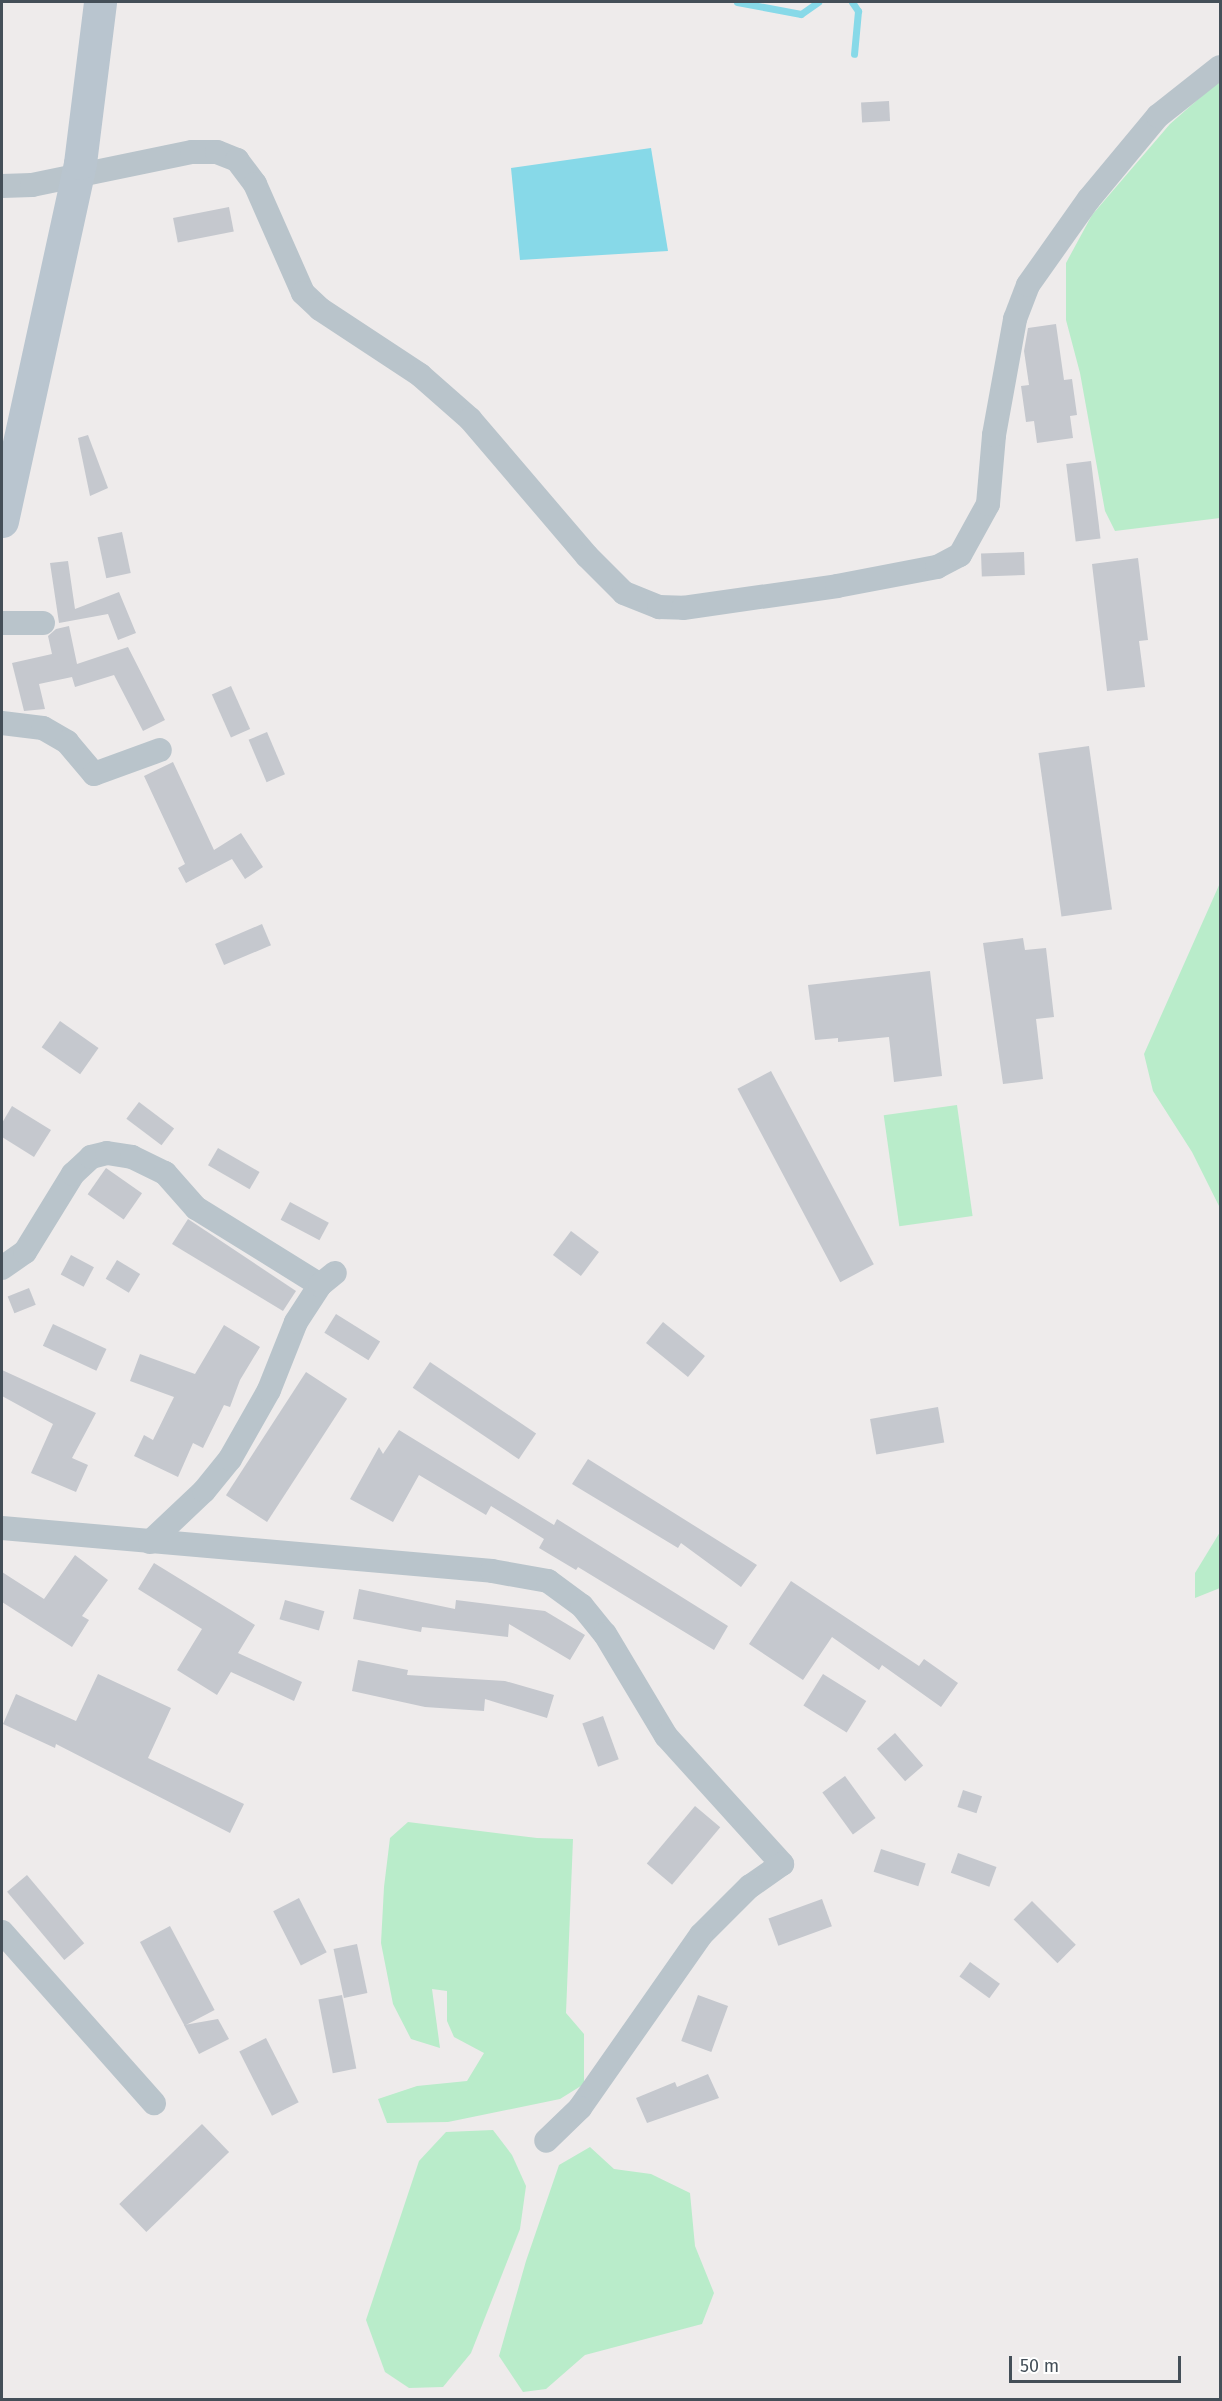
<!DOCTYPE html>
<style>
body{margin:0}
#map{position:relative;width:1222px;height:2401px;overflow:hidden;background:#eeebeb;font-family:"Fira Sans",sans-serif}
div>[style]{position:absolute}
.green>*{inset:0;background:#b9ecca;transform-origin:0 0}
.water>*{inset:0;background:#87d9e8}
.stream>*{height:7px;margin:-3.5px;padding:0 3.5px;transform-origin:3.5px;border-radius:3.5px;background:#87d9e8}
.building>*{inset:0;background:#c5c8ce;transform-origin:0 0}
.street>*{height:24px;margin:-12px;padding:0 12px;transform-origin:12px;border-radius:12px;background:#b9c4cb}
.secondary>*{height:33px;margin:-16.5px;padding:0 16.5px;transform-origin:16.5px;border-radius:16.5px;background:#b9c5cf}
span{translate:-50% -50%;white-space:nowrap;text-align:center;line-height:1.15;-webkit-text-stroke:4.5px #fff;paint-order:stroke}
.frame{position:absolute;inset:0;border:3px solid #444f58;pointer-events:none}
.scale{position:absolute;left:1009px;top:2356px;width:172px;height:27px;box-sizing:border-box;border:3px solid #444f58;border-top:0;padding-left:8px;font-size:18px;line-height:21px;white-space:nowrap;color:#444f58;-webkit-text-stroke:4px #fff;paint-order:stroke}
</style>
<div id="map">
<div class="green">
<i style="clip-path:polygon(1220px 80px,1220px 518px,1115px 531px,1105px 511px,1080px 373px,1066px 320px,1066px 263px,1092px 215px,1170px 124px)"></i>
<i style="clip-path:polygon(1220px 883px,1220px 1208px,1192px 1152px,1153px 1091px,1144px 1054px)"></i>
<i style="left:957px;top:1105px;width:112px;height:74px;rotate:82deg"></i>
<i style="clip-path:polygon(1220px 1532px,1220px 1588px,1195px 1598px,1195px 1573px)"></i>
<i style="clip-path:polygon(408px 1822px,537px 1838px,573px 1839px,566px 2013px,584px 2034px,584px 2084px,560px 2099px,448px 2122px,387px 2123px,378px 2099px,417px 2086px,467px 2081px,484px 2053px,454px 2037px,447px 2021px,447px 1991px,432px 1989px,440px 2048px,411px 2039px,393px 2004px,381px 1943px,384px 1887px,390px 1838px)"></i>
<i style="clip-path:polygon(493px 2130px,512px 2155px,526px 2186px,520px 2229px,471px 2353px,443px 2387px,409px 2388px,385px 2372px,366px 2320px,419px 2161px,446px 2132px)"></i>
<i style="clip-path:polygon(590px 2147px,614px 2169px,651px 2174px,690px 2193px,695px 2246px,714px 2293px,702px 2324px,585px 2355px,546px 2389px,523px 2392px,499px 2356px,526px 2261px,559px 2165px)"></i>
</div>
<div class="water">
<i style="clip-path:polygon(651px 148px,668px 251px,520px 260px,511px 168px)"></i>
</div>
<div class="stream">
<i style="left:737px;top:2px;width:65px;rotate:10.6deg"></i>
<i style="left:801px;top:14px;width:21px;rotate:-35deg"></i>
<i style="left:852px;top:2px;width:11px;rotate:56deg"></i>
<i style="left:858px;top:11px;width:43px;rotate:95.3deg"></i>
</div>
<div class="building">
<i style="left:889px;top:101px;width:20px;height:28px;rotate:87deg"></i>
<i style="left:229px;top:207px;width:25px;height:57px;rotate:79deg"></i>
<i style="clip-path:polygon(1056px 324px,1064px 380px,1072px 379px,1077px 415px,1070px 416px,1073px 438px,1037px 443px,1034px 421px,1026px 422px,1021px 386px,1029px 385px,1024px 351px,1028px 328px)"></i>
<i style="clip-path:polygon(88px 435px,108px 488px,90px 496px,78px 438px)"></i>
<i style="left:1091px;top:461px;width:78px;height:25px;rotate:83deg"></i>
<i style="left:122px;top:532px;width:42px;height:25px;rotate:78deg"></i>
<i style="left:1024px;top:552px;width:23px;height:43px;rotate:88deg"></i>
<i style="clip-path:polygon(1138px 558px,1148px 640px,1139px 641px,1145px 687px,1107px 691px,1092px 564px)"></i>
<i style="clip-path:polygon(68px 561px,75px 609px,119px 592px,136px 633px,118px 640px,108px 614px,59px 623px,50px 563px)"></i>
<i style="clip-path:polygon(69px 626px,77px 664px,128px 647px,165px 720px,143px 731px,114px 675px,75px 687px,72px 677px,39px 684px,45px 709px,24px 711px,12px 663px,52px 654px,48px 636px,56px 629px)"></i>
<i style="left:231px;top:686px;width:47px;height:21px;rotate:66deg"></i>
<i style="left:267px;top:732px;width:46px;height:20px;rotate:67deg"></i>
<i style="left:1089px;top:746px;width:165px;height:51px;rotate:82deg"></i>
<i style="clip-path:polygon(173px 762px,214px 850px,241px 833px,263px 867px,245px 879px,232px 859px,186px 883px,178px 868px,185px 864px,144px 776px)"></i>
<i style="left:262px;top:924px;width:23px;height:51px;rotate:67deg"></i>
<i style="clip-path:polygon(1023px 938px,1025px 950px,1046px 948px,1054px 1017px,1036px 1019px,1043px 1079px,1003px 1084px,983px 943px)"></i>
<i style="clip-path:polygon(930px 971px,942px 1076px,894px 1082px,889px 1037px,838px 1042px,838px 1038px,815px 1040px,808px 985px)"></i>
<i style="left:60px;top:1021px;width:47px;height:32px;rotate:35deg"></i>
<i style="left:771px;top:1071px;width:219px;height:38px;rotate:62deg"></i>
<i style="left:139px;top:1102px;width:44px;height:21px;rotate:37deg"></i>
<i style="clip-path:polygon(12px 1106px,51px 1130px,34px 1157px,2px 1137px,2px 1123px)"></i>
<i style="left:218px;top:1148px;width:48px;height:20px;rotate:30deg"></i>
<i style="left:106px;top:1168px;width:44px;height:32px;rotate:35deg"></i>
<i style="left:290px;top:1202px;width:44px;height:20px;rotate:28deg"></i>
<i style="clip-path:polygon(188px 1219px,296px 1291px,283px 1311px,172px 1244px)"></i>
<i style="left:571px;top:1231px;width:35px;height:30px;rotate:37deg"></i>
<i style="left:71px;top:1255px;width:26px;height:22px;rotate:28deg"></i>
<i style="left:117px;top:1260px;width:27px;height:22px;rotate:31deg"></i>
<i style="left:29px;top:1288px;width:18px;height:23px;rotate:68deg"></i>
<i style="left:336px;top:1314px;width:52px;height:22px;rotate:32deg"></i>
<i style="left:663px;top:1322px;width:54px;height:27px;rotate:39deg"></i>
<i style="left:53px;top:1324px;width:59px;height:24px;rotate:25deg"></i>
<i style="clip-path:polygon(224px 1325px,260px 1347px,240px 1380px,230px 1407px,224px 1405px,203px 1448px,193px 1443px,178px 1477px,134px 1456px,144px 1435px,153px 1440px,174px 1397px,130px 1381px,140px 1354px,195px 1374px)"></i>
<i style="left:430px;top:1362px;width:128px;height:31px;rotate:34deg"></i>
<i style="clip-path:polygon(2px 1370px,96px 1413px,72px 1458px,88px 1465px,76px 1492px,31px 1473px,53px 1424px,2px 1396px)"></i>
<i style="left:306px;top:1372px;width:49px;height:147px;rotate:33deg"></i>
<i style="left:938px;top:1407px;width:36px;height:69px;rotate:80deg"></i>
<i style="clip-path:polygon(399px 1430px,554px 1525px,557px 1519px,728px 1626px,714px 1650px,578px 1567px,576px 1570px,539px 1548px,544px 1539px,491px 1506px,486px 1515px,419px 1475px,393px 1522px,350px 1499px,379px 1447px,383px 1454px)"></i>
<i style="clip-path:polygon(588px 1459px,757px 1565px,741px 1587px,681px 1543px,678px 1548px,572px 1484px)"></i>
<i style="clip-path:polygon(75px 1555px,108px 1580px,82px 1616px,89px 1620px,72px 1647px,2px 1602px,2px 1572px,44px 1599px)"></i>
<i style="clip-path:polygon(154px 1563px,255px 1625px,238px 1653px,302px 1682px,294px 1701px,231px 1672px,217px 1695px,177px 1670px,202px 1629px,138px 1589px)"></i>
<i style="clip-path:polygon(791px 1581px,919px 1666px,924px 1659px,958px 1683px,941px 1707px,882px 1665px,879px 1670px,832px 1637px,803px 1680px,749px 1644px)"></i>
<i style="clip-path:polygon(359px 1589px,455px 1609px,456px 1600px,545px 1611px,585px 1635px,570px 1660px,509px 1624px,508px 1637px,422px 1627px,421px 1632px,353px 1619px)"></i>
<i style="left:285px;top:1600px;width:41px;height:20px;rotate:16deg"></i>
<i style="clip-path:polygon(358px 1660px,408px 1670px,407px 1675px,505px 1681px,554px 1695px,547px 1718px,485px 1699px,484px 1711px,425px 1707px,352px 1691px)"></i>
<i style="clip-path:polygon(98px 1674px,171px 1708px,148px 1758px,244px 1804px,230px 1833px,56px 1744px,55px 1748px,3px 1724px,16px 1694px,76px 1721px)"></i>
<i style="left:823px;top:1674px;width:51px;height:37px;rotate:32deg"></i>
<i style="left:603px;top:1716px;width:46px;height:22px;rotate:70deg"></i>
<i style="left:895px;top:1733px;width:43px;height:24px;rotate:49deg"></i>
<i style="left:845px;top:1776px;width:52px;height:28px;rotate:54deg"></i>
<i style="left:963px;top:1790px;width:20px;height:18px;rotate:18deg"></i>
<i style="left:695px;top:1806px;width:33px;height:75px;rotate:40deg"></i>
<i style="left:881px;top:1849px;width:47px;height:24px;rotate:18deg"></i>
<i style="left:958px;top:1853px;width:41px;height:21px;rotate:20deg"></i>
<i style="left:27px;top:1875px;width:89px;height:26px;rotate:50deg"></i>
<i style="left:299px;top:1898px;width:61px;height:29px;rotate:63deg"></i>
<i style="left:822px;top:1899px;width:29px;height:57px;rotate:70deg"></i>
<i style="left:1032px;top:1901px;width:62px;height:26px;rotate:45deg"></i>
<i style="left:170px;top:1926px;width:95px;height:34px;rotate:62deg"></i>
<i style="left:357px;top:1944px;width:50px;height:24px;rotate:78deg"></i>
<i style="left:970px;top:1962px;width:37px;height:18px;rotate:36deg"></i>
<i style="left:342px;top:1995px;width:75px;height:24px;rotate:79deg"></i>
<i style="left:698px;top:1995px;width:32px;height:49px;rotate:20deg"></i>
<i style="clip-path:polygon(218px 2019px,229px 2039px,199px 2054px,184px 2025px)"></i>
<i style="left:266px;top:2038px;width:72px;height:30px;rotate:63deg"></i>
<i style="clip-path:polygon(708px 2074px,719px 2098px,647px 2123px,636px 2098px,675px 2082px,677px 2087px)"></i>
<i style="left:202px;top:2124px;width:39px;height:115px;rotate:46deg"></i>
</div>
<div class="street">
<i style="left:2px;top:186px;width:30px;rotate:-2deg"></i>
<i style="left:32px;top:185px;width:163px;rotate:-11.7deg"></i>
<i style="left:192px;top:152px;width:25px"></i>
<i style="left:217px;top:152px;width:22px;rotate:22deg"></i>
<i style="left:237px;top:160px;width:30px;rotate:53deg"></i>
<i style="left:255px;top:184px;width:119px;rotate:66.2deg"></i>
<i style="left:303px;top:293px;width:23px;rotate:43deg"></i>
<i style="left:320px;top:309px;width:120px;rotate:33.4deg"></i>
<i style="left:420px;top:375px;width:67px;rotate:41.3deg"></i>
<i style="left:470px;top:419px;width:180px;rotate:49.5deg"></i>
<i style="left:587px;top:556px;width:52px;rotate:45deg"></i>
<i style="left:624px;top:593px;width:38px;rotate:22deg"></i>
<i style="left:659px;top:607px;width:24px;rotate:2deg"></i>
<i style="left:683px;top:608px;width:156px;rotate:-8.1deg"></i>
<i style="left:837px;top:586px;width:102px;rotate:-10.8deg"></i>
<i style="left:937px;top:567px;width:26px;rotate:-28deg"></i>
<i style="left:960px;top:555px;width:58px;rotate:-61.2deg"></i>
<i style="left:988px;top:504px;width:69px;rotate:-85deg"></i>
<i style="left:994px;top:435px;width:118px;rotate:-79.7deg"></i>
<i style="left:1015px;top:319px;width:36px;rotate:-69deg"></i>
<i style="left:1028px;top:285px;width:105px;rotate:-54.7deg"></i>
<i style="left:1089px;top:199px;width:108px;rotate:-50.3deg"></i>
<i style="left:1158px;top:116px;width:79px;rotate:-38.3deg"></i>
<i style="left:2px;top:623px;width:41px"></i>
<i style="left:2px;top:723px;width:41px;rotate:7deg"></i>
<i style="left:43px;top:728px;width:28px;rotate:30deg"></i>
<i style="left:67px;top:742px;width:42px;rotate:49.8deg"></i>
<i style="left:94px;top:774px;width:70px;rotate:-20deg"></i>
<i style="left:2px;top:1268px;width:28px;rotate:-35deg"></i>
<i style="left:25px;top:1252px;width:92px;rotate:-58.4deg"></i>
<i style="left:73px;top:1174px;width:25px;rotate:-43deg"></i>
<i style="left:91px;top:1157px;width:16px;rotate:-14deg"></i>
<i style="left:107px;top:1153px;width:25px;rotate:9deg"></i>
<i style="left:132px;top:1157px;width:37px;rotate:26deg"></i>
<i style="left:165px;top:1173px;width:47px;rotate:48.5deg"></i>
<i style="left:196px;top:1208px;width:146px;rotate:31.8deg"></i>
<i style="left:2px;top:1528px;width:492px;rotate:5deg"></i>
<i style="left:492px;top:1571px;width:57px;rotate:10.1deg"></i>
<i style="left:548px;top:1581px;width:42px;rotate:36.3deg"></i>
<i style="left:582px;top:1606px;width:36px;rotate:51deg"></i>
<i style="left:605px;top:1634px;width:119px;rotate:59.1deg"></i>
<i style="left:666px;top:1736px;width:173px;rotate:47.8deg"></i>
<i style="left:782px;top:1864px;width:39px;rotate:145deg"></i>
<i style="left:750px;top:1886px;width:69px;rotate:135deg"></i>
<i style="left:701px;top:1935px;width:211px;rotate:125deg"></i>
<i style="left:580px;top:2108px;width:47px;rotate:135.9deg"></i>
<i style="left:150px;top:1542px;width:74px;rotate:-43.4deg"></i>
<i style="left:204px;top:1491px;width:41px;rotate:-50.9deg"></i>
<i style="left:230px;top:1459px;width:79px;rotate:-60.5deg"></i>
<i style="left:269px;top:1390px;width:73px;rotate:-68.3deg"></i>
<i style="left:296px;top:1322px;width:44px;rotate:-57deg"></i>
<i style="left:320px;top:1285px;width:19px;rotate:-39deg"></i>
<i style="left:2px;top:1932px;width:229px;rotate:48.4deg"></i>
</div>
<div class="secondary">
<i style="left:2px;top:521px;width:366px;rotate:-77.7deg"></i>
<i style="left:80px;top:163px;width:162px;rotate:-82.9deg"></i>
</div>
<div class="frame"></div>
<div class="scale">50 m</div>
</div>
